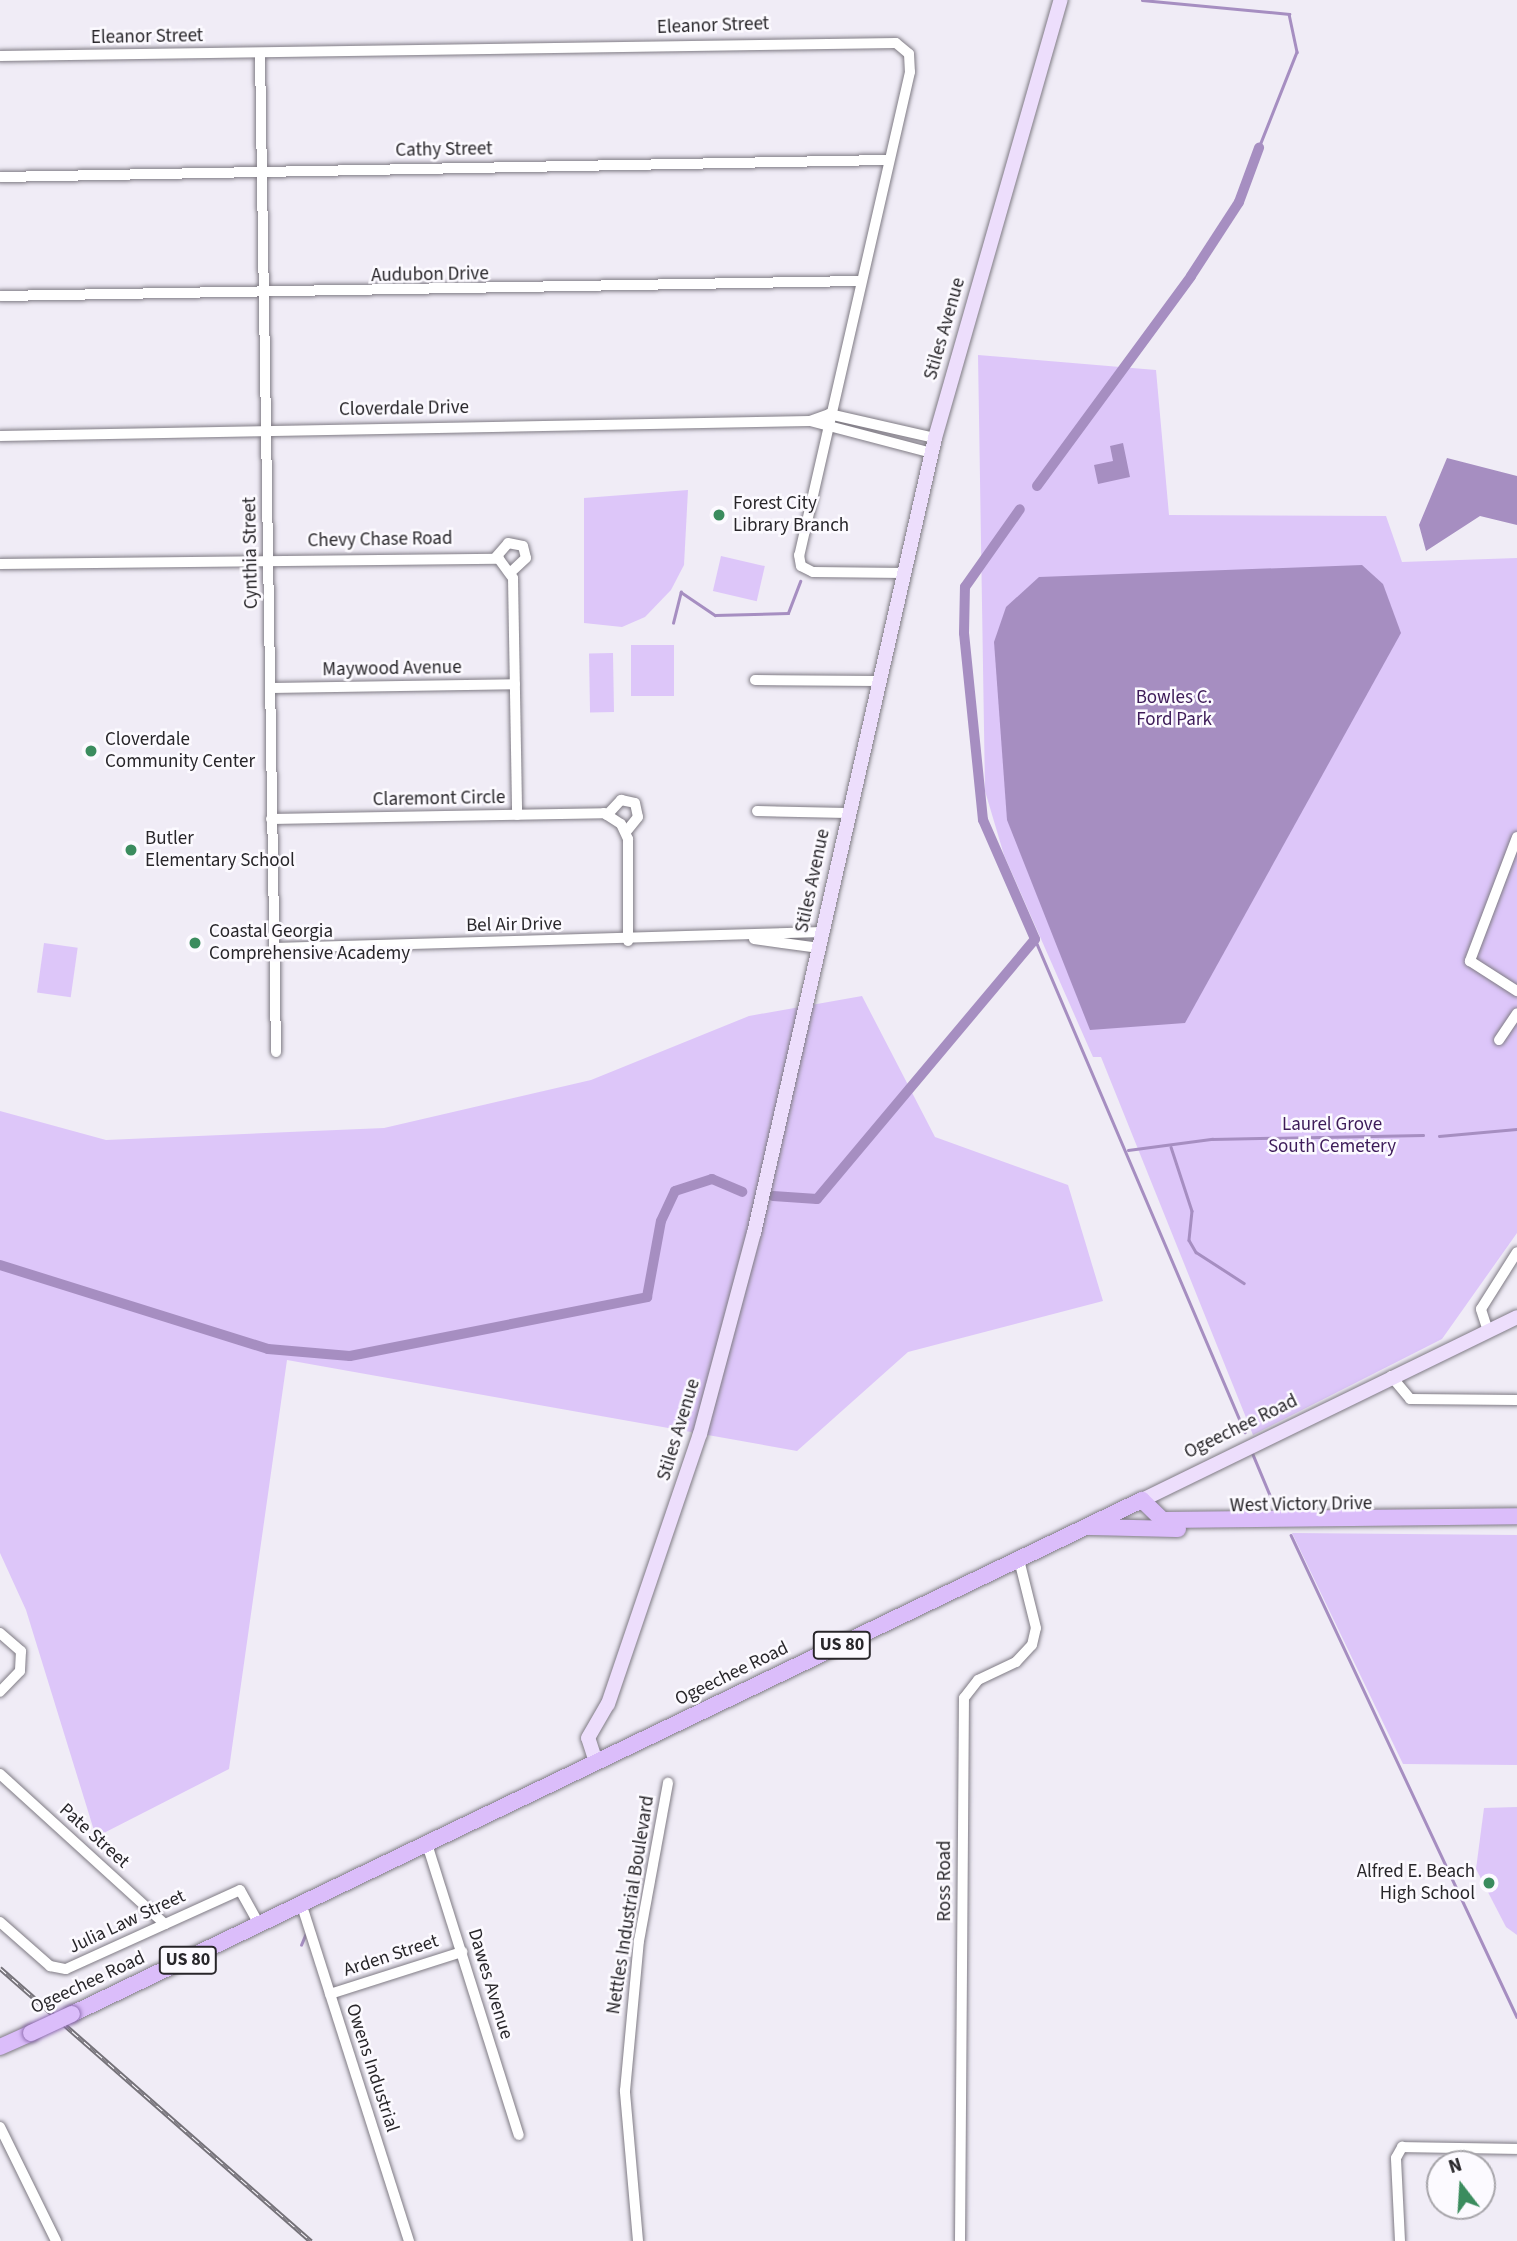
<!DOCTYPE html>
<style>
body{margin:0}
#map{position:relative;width:1517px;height:2241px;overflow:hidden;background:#f0ecf6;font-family:"Source Sans 3",sans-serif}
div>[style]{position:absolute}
.green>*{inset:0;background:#ddc6f9;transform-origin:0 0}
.water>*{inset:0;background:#a68ec1}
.stream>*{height:2.5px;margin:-1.25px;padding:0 1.25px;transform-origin:1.25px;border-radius:1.25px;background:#a68ec1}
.canal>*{height:10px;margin:-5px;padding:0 5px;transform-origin:5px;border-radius:5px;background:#a68ec1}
.roads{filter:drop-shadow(0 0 2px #7f7b84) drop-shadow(0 0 2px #7f7b84)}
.street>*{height:10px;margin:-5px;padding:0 5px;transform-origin:5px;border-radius:5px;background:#fff}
.secondary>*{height:14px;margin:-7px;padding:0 7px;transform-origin:7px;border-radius:7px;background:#eddefc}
.primary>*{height:16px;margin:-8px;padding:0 8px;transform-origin:8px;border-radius:8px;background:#dbbdfa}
.rail>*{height:5px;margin-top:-2.5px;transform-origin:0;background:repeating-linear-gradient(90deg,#fcfaff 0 8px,#757279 0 16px);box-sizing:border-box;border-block:2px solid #757279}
.bridges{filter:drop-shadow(0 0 2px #8d6caf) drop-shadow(0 0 2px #8d6caf)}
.primary-bridge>*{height:16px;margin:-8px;padding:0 8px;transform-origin:8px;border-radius:8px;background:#dbbdfa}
.dots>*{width:19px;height:19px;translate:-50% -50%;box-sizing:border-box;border:4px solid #fcfaff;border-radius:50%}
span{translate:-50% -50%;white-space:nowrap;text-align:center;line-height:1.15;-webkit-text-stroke:5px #fcfaff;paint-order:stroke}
.shield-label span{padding:2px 5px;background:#fcfaff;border:2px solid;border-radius:5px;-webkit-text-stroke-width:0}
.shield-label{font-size:18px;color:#28262a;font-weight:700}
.street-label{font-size:19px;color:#28262a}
.poi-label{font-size:19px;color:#28262a}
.left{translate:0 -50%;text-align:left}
.right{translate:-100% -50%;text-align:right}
.park-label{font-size:19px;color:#3d1b59}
.north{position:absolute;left:1426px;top:2150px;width:70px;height:70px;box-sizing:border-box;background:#fcfaff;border:2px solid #a7a5aa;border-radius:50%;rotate:343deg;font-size:19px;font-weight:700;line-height:28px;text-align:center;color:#28262a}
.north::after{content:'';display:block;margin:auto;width:24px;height:32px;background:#3b8c5e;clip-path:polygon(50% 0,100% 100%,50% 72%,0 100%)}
</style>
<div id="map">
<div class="green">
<i style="clip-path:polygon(978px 355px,1156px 370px,1169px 515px,1386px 516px,1402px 562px,1517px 558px,1517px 1233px,1442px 1339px,1253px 1435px,1101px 1057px,1093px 1057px,1004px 855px,985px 791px)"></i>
<i style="clip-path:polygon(688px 490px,684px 565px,671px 590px,645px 617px,622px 627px,584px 623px,584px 498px)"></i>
<i style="left:721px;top:556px;width:45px;height:36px;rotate:13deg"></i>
<i style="left:631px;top:645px;width:43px;height:51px"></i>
<i style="left:613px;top:653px;width:59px;height:24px;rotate:89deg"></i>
<i style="left:44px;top:943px;width:34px;height:50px;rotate:8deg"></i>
<i style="clip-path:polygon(862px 996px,935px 1137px,1068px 1185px,1103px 1301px,908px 1352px,797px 1451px,287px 1360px,229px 1769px,96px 1837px,26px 1610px,0 1553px,0 1111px,106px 1140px,384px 1128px,591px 1080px,749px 1016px)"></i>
<i style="clip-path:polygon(1292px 1533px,1517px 1535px,1517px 1765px,1403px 1764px)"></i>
<i style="clip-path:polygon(1517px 1807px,1517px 1935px,1506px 1927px,1476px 1869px,1484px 1808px)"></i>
</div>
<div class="water">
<i style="clip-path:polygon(1123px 443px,1130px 477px,1098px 484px,1094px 465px,1113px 461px,1110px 446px)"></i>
<i style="clip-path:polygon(1447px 458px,1517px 476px,1517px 525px,1480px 516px,1426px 551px,1419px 525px)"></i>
<i style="clip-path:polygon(1362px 565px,1383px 584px,1401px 633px,1185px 1023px,1090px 1030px,1007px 820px,994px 642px,1006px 607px,1039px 577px)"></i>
</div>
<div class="stream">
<i style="left:1142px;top:0;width:148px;rotate:5.4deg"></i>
<i style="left:1289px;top:14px;width:39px;rotate:78deg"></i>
<i style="left:1297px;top:52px;width:103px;rotate:111.6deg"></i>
<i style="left:673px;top:623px;width:32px;rotate:-76deg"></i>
<i style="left:681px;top:592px;width:41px;rotate:34.1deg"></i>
<i style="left:715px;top:615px;width:73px;rotate:-1.6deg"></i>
<i style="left:788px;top:613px;width:34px;rotate:-69deg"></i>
<i style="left:1035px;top:939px;width:536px;rotate:66.93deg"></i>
<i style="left:1439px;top:1136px;width:78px;rotate:-5.1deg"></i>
<i style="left:1171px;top:1147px;width:67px;rotate:71.8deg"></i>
<i style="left:1192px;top:1211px;width:29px;rotate:96deg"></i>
<i style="left:1189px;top:1240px;width:14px;rotate:60deg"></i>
<i style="left:1196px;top:1252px;width:57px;rotate:32.9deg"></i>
<i style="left:1128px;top:1150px;width:85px;rotate:-7.5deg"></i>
<i style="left:1212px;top:1139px;width:211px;rotate:-1.1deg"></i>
<i style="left:1252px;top:1452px;width:60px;rotate:67.3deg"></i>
<i style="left:1291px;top:1535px;width:532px;rotate:64.88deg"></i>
<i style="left:301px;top:1945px;width:13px;rotate:-67deg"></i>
</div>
<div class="canal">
<i style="left:1037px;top:486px;width:260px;rotate:-53.7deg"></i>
<i style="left:1191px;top:276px;width:88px;rotate:-57deg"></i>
<i style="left:1239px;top:202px;width:58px;rotate:-69.7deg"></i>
<i style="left:773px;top:1196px;width:44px;rotate:3.9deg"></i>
<i style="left:817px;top:1199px;width:339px;rotate:-50deg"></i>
<i style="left:1035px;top:939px;width:130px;rotate:-113.6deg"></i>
<i style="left:983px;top:820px;width:188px;rotate:-95.8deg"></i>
<i style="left:964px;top:633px;width:46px;rotate:-88.8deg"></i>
<i style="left:965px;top:587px;width:95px;rotate:-54.8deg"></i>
<i style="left:0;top:1265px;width:281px;rotate:17.4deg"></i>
<i style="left:268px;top:1349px;width:82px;rotate:4.9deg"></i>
<i style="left:350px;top:1356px;width:303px;rotate:-11.2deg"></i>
<i style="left:647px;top:1297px;width:77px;rotate:-79.6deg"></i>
<i style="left:661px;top:1221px;width:33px;rotate:-65deg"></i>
<i style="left:675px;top:1191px;width:39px;rotate:-18deg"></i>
<i style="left:712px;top:1179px;width:33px;rotate:23deg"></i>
</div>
<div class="roads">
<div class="street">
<i style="left:260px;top:54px;width:998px;rotate:89.08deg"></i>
<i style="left:0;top:56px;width:896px;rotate:-0.83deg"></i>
<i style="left:896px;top:43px;width:17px;rotate:40deg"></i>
<i style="left:909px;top:54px;width:18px;rotate:87deg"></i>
<i style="left:910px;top:72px;width:496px;rotate:102.9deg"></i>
<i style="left:799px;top:555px;width:11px;rotate:80deg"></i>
<i style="left:801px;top:566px;width:13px;rotate:27deg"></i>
<i style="left:813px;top:572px;width:91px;rotate:0.6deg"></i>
<i style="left:0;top:177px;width:889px;rotate:-1.1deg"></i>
<i style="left:0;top:296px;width:861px;rotate:-1deg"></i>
<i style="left:810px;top:421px;width:126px;rotate:14.7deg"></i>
<i style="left:0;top:436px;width:810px;rotate:-1.06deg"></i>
<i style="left:810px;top:421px;width:20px;rotate:-20deg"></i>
<i style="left:829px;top:414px;width:109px;rotate:12.8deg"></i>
<i style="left:496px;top:557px;width:18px;rotate:-49deg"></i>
<i style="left:508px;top:543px;width:15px;rotate:11deg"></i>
<i style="left:523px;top:546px;width:12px;rotate:76deg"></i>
<i style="left:526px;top:558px;width:21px;rotate:137deg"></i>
<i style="left:0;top:564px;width:499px;rotate:-0.6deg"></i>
<i style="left:499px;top:559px;width:24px;rotate:54deg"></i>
<i style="left:513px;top:578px;width:237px;rotate:89deg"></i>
<i style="left:755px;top:680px;width:123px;rotate:0.5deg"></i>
<i style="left:271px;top:688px;width:244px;rotate:-0.9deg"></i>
<i style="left:757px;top:811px;width:90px;rotate:1.3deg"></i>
<i style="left:607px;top:815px;width:21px;rotate:-47deg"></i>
<i style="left:621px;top:800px;width:14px;rotate:12deg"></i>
<i style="left:635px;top:803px;width:14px;rotate:78deg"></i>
<i style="left:638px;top:817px;width:19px;rotate:129deg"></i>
<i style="left:271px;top:819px;width:333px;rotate:-1deg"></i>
<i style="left:604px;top:813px;width:20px;rotate:33deg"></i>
<i style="left:621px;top:824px;width:17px;rotate:65deg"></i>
<i style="left:628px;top:839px;width:102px;rotate:90deg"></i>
<i style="left:1517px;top:837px;width:133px;rotate:110.8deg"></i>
<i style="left:1470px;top:961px;width:56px;rotate:32.6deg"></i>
<i style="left:754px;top:939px;width:66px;rotate:7.9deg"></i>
<i style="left:274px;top:948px;width:549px;rotate:-1.67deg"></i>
<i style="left:1499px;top:1040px;width:32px;rotate:-56deg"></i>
<i style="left:1488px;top:1331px;width:23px;rotate:-108deg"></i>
<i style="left:1481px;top:1309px;width:67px;rotate:-57.7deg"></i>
<i style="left:1391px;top:1376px;width:30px;rotate:50deg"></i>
<i style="left:1410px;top:1399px;width:107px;rotate:0.5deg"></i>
<i style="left:0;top:1633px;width:28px;rotate:41deg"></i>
<i style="left:21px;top:1651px;width:20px;rotate:93deg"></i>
<i style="left:20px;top:1671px;width:29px;rotate:134deg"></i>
<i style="left:0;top:1774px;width:223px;rotate:42.3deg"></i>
<i style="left:427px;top:1844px;width:305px;rotate:72.5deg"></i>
<i style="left:302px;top:1906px;width:352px;rotate:72.3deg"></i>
<i style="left:0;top:1922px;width:67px;rotate:41.3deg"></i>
<i style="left:50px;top:1966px;width:16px;rotate:11deg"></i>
<i style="left:66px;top:1969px;width:191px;rotate:-24.4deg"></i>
<i style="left:240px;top:1890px;width:41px;rotate:60.9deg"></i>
<i style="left:330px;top:1994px;width:139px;rotate:-17.7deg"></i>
<i style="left:0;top:2127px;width:127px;rotate:63.8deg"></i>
<i style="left:638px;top:2241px;width:151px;rotate:-95deg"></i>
<i style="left:625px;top:2091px;width:151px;rotate:-84.7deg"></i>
<i style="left:639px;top:1941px;width:161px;rotate:-79.6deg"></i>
<i style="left:960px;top:2241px;width:543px;rotate:-89.58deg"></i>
<i style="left:964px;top:1698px;width:23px;rotate:-52deg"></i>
<i style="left:978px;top:1680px;width:42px;rotate:-25.3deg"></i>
<i style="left:1016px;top:1662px;width:23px;rotate:-47deg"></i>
<i style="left:1032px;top:1645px;width:17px;rotate:-77deg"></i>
<i style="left:1036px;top:1628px;width:70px;rotate:-104deg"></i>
<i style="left:1400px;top:2241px;width:83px;rotate:-92.8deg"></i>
<i style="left:1396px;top:2158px;width:13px;rotate:-61deg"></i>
<i style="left:1402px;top:2147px;width:115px;rotate:1deg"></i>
</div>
<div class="secondary">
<i style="left:1142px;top:1500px;width:417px;rotate:-26deg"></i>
<i style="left:596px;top:1762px;width:25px;rotate:-108deg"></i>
<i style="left:588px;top:1738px;width:39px;rotate:-60deg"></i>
<i style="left:608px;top:1704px;width:285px;rotate:-71.2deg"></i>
<i style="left:700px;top:1434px;width:208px;rotate:-75deg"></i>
<i style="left:754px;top:1233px;width:815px;rotate:-77.17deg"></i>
<i style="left:935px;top:438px;width:456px;rotate:-74deg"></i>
</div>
<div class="primary">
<i style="left:1089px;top:1527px;width:89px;rotate:1.3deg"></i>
<i style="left:72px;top:2014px;width:1187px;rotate:-25.66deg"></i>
<i style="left:1142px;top:1500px;width:29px;rotate:44deg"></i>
<i style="left:1163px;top:1520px;width:354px;rotate:-0.6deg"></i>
<i style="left:0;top:2047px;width:34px;rotate:-24deg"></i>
</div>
</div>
<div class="rail">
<i style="left:0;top:1968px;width:414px;rotate:41.3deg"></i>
</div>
<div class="bridges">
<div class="primary-bridge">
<i style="left:31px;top:2033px;width:45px;rotate:-24.9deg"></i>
</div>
</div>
<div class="dots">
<i style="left:719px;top:515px;background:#3b8c5e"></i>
<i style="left:91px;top:751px;background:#3b8c5e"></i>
<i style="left:131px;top:850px;background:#3b8c5e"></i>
<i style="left:195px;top:943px;background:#3b8c5e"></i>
<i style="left:1489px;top:1883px;background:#3b8c5e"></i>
</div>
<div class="shield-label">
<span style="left:842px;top:1645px">US 80</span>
<span style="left:188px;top:1960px">US 80</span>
</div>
<div class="street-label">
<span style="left:713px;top:26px;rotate:-2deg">Eleanor Street</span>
<span style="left:147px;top:37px;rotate:-1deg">Eleanor Street</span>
<span style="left:444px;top:150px;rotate:-1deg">Cathy Street</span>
<span style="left:430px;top:275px;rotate:-1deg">Audubon Drive</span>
<span style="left:945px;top:329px;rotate:-74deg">Stiles Avenue</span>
<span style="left:404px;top:409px;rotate:-1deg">Cloverdale Drive</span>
<span style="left:380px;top:540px;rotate:-1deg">Chevy Chase Road</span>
<span style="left:251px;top:553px;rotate:-91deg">Cynthia Street</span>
<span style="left:392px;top:669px;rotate:-1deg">Maywood Avenue</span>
<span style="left:439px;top:799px;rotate:-1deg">Claremont Circle</span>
<span style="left:813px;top:881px;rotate:-78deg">Stiles Avenue</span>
<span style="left:514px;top:925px;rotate:-1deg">Bel Air Drive</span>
<span style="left:1241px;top:1427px;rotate:-26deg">Ogeechee Road</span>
<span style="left:679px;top:1430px;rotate:-73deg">Stiles Avenue</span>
<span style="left:1301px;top:1505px;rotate:-1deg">West Victory Drive</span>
<span style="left:732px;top:1674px;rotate:-26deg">Ogeechee Road</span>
<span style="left:94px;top:1836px;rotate:42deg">Pate Street</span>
<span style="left:945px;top:1881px;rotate:-90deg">Ross Road</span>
<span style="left:631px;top:1905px;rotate:-81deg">Nettles Industrial Boulevard</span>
<span style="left:127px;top:1922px;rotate:-25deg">Julia Law Street</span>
<span style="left:391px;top:1956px;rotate:-18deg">Arden Street</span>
<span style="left:88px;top:1983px;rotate:-25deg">Ogeechee Road</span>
<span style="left:490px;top:1984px;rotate:73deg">Dawes Avenue</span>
<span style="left:372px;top:2068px;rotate:72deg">Owens Industrial</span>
</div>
<div class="poi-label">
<span class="left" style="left:733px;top:515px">Forest City<br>Library Branch</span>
<span class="left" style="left:105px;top:751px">Cloverdale<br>Community Center</span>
<span class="left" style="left:145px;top:850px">Butler<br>Elementary School</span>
<span class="left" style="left:209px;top:943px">Coastal Georgia<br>Comprehensive Academy</span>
<span class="right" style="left:1475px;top:1883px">Alfred E. Beach<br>High School</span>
</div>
<div class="park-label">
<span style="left:1174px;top:709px">Bowles C.<br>Ford Park</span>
<span style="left:1332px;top:1136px">Laurel Grove<br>South Cemetery</span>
</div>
<div class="north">N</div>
</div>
